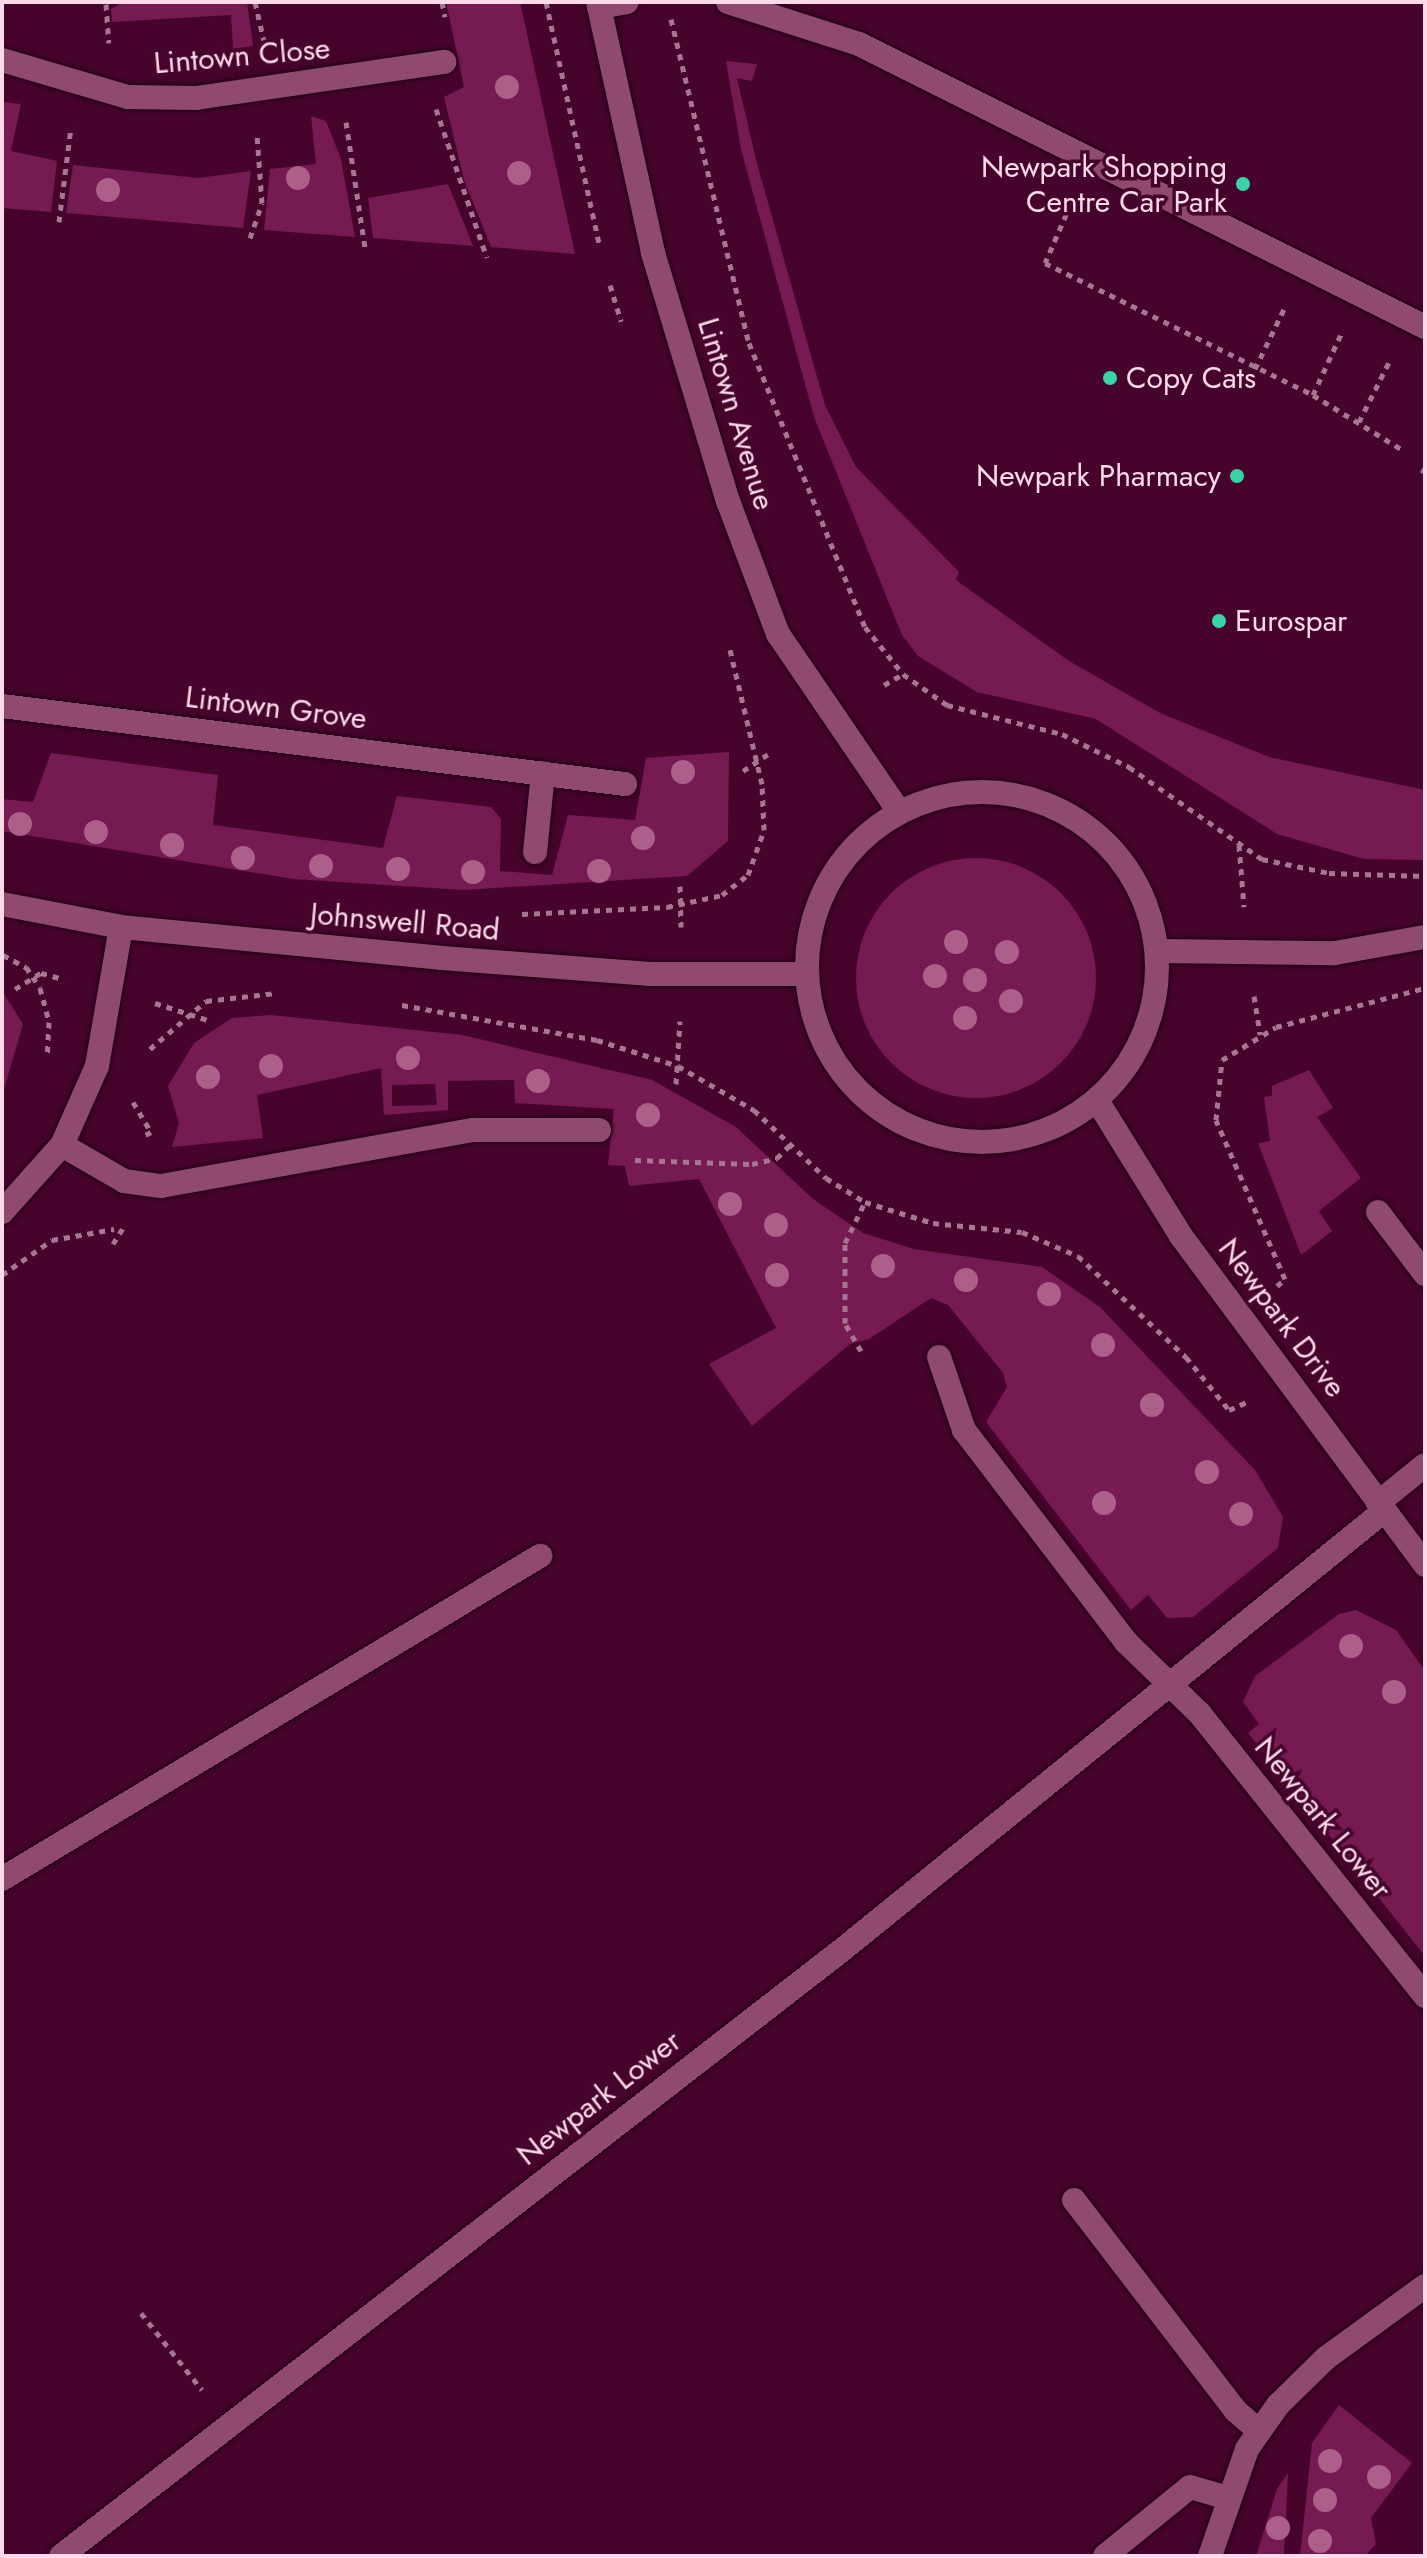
<!DOCTYPE html>
<style>
body{margin:0}
#map{position:relative;width:1427px;height:2558px;overflow:hidden;background:#46042d;font-family:Jost,sans-serif}
div>[style]{position:absolute}
.green>*{inset:0;background:#761a52}
.round{border-radius:50%}
.path>*{height:5px;margin-top:-2.5px;transform-origin:0;background:repeating-linear-gradient(90deg,#a77691 0 6px,transparent 0 12px)}
.roads{filter:drop-shadow(0 0 2px #200113) drop-shadow(0 0 2px #200113)}
.service>*{height:24px;margin:-12px;padding:0 12px;transform-origin:12px;border-radius:12px;background:#904a6f}
.minor>*{height:24px;margin:-12px;padding:0 12px;transform-origin:12px;border-radius:12px;background:#904a6f}
.tertiary>*{height:24px;margin:-12px;padding:0 12px;transform-origin:12px;border-radius:12px;background:#904a6f}
.tertiary>.ring{margin:-12px;padding:0;box-sizing:content-box;background:none;border:24px solid #904a6f;border-radius:50%}
.trees>*{width:24px;height:24px;margin:-12px;border-radius:50%;background:#ac6089}
.dots>*{width:22px;height:22px;translate:-50% -50%;box-sizing:border-box;border:4px solid #46042d;border-radius:50%}
span{translate:-50% -50%;white-space:nowrap;text-align:center;line-height:1.15;-webkit-text-stroke:7px #46042d;paint-order:stroke}
.street-label{font-size:30px;color:#fcdae9}
.poi-label{font-size:30px;color:#fcdae9}
.right{translate:-100% -50%;text-align:right}
.left{translate:0 -50%;text-align:left}
.frame{position:absolute;inset:0;border:4px solid #fcdae9;pointer-events:none}
</style>
<div id="map">
<div class="green">
<i style="clip-path:polygon(123px 2px,247px 2px,253px 46px,233px 49px,231px 15px,112px 22px,111px 9px)"></i>
<i style="clip-path:polygon(446px 2px,520px 2px,575px 254px,491px 247px,464px 180px,444px 97px,464px 87px)"></i>
<i style="clip-path:polygon(726px 61px,757px 64px,752px 81px,737px 78px,756px 160px,825px 405px,856px 467px,959px 572px,956px 580px,1069px 661px,1160px 713px,1269px 757px,1425px 790px,1425px 860px,1364px 859px,1277px 834px,1096px 719px,977px 692px,918px 656px,902px 635px,814px 417px,741px 149px)"></i>
<i style="clip-path:polygon(2px 102px,21px 104px,11px 151px,57px 161px,51px 212px,2px 208px)"></i>
<i style="clip-path:polygon(311px 116px,326px 121px,341px 159px,355px 237px,264px 230px,270px 169px,316px 164px)"></i>
<i style="clip-path:polygon(73px 165px,198px 178px,251px 171px,243px 228px,66px 213px)"></i>
<i style="clip-path:polygon(448px 184px,473px 246px,373px 238px,368px 198px)"></i>
<i style="clip-path:polygon(729px 752px,728px 841px,687px 876px,464px 890px,293px 879px,2px 831px,2px 799px,33px 802px,51px 753px,218px 775px,213px 825px,383px 848px,397px 796px,491px 807px,501px 819px,500px 871px,552px 875px,568px 815px,635px 820px,646px 758px)"></i>
<i class="round" style="left:856px;top:858px;width:240px;height:240px"></i>
<i style="clip-path:polygon(2px 991px,23px 1024px,2px 1096px)"></i>
<i style="clip-path:polygon(evenodd,271px 1015px,462px 1035px,652px 1080px,736px 1127px,813px 1199px,863px 1233px,914px 1249px,1042px 1267px,1100px 1307px,1255px 1470px,1283px 1517px,1278px 1548px,1193px 1617px,1167px 1618px,1148px 1595px,1131px 1610px,986px 1422px,1007px 1387px,1003px 1373px,948px 1305px,931px 1298px,869px 1339px,850px 1344px,752px 1426px,709px 1364px,776px 1328px,699px 1179px,629px 1186px,625px 1166px,608px 1165px,614px 1109px,515px 1103px,514px 1080px,448px 1081px,448px 1110px,384px 1115px,381px 1068px,257px 1095px,263px 1138px,172px 1147px,179px 1123px,168px 1086px,194px 1043px,232px 1018px,271px 1015px,435px 1084px,437px 1105px,392px 1106px,392px 1085px,435px 1084px)"></i>
<i style="clip-path:polygon(1309px 1070px,1333px 1108px,1317px 1117px,1361px 1178px,1319px 1211px,1332px 1231px,1301px 1255px,1258px 1143px,1270px 1141px,1264px 1097px,1272px 1096px,1272px 1086px)"></i>
<i style="clip-path:polygon(1356px 1610px,1396px 1630px,1425px 1671px,1425px 1956px,1248px 1733px,1259px 1724px,1243px 1702px,1255px 1676px,1339px 1614px)"></i>
<i style="clip-path:polygon(1339px 2405px,1412px 2463px,1371px 2518px,1376px 2544px,1365px 2556px,1300px 2556px,1312px 2443px)"></i>
<i style="clip-path:polygon(1288px 2473px,1284px 2556px,1256px 2556px,1277px 2489px)"></i>
</div>
<div class="path">
<i style="left:255px;top:2px;width:39px;rotate:77deg"></i>
<i style="left:442px;top:2px;width:15px;rotate:79deg"></i>
<i style="left:546px;top:2px;width:248px;rotate:77.6deg"></i>
<i style="left:106px;top:4px;width:39px;rotate:86deg"></i>
<i style="left:671px;top:19px;width:333px;rotate:76.5deg"></i>
<i style="left:749px;top:343px;width:307px;rotate:67.8deg"></i>
<i style="left:865px;top:627px;width:60px;rotate:51deg"></i>
<i style="left:903px;top:674px;width:54px;rotate:35.2deg"></i>
<i style="left:947px;top:705px;width:119px;rotate:14.2deg"></i>
<i style="left:1062px;top:734px;width:75px;rotate:26.2deg"></i>
<i style="left:1129px;top:767px;width:162px;rotate:34.7deg"></i>
<i style="left:1262px;top:859px;width:68px;rotate:11.8deg"></i>
<i style="left:1329px;top:873px;width:96px;rotate:1.8deg"></i>
<i style="left:436px;top:109px;width:157px;rotate:71.1deg"></i>
<i style="left:346px;top:122px;width:127px;rotate:81.4deg"></i>
<i style="left:1071px;top:203px;width:65px;rotate:113.4deg"></i>
<i style="left:1045px;top:263px;width:299px;rotate:26.2deg"></i>
<i style="left:1313px;top:395px;width:103px;rotate:31.5deg"></i>
<i style="left:59px;top:222px;width:96px;rotate:-82.8deg"></i>
<i style="left:250px;top:238px;width:37px;rotate:-71deg"></i>
<i style="left:262px;top:203px;width:68px;rotate:-94.2deg"></i>
<i style="left:610px;top:285px;width:38px;rotate:73deg"></i>
<i style="left:1255px;top:369px;width:67px;rotate:-64.2deg"></i>
<i style="left:1313px;top:395px;width:67px;rotate:-65.3deg"></i>
<i style="left:1359px;top:422px;width:67px;rotate:-63.4deg"></i>
<i style="left:1422px;top:473px;width:6px;rotate:-59deg"></i>
<i style="left:884px;top:685px;width:22px;rotate:-30deg"></i>
<i style="left:743px;top:771px;width:30px;rotate:-34deg"></i>
<i style="left:1239px;top:845px;width:62px;rotate:85.4deg"></i>
<i style="left:680px;top:886px;width:41px;rotate:88.6deg"></i>
<i style="left:522px;top:914px;width:145px;rotate:-2.8deg"></i>
<i style="left:667px;top:907px;width:56px;rotate:-12.3deg"></i>
<i style="left:722px;top:895px;width:33px;rotate:-38deg"></i>
<i style="left:748px;top:875px;width:48px;rotate:-70.4deg"></i>
<i style="left:764px;top:830px;width:46px;rotate:-92.5deg"></i>
<i style="left:762px;top:784px;width:142px;rotate:-103.4deg"></i>
<i style="left:3px;top:955px;width:26px;rotate:28deg"></i>
<i style="left:26px;top:967px;width:25px;rotate:56deg"></i>
<i style="left:40px;top:988px;width:35px;rotate:75deg"></i>
<i style="left:49px;top:1022px;width:35px;rotate:93deg"></i>
<i style="left:15px;top:989px;width:31px;rotate:-32deg"></i>
<i style="left:41px;top:973px;width:24px;rotate:15deg"></i>
<i style="left:1254px;top:996px;width:39px;rotate:81deg"></i>
<i style="left:155px;top:1003px;width:59px;rotate:17.8deg"></i>
<i style="left:402px;top:1005px;width:198px;rotate:10.2deg"></i>
<i style="left:597px;top:1040px;width:85px;rotate:17.8deg"></i>
<i style="left:678px;top:1066px;width:88px;rotate:30.1deg"></i>
<i style="left:754px;top:1110px;width:99px;rotate:43.4deg"></i>
<i style="left:826px;top:1178px;width:46px;rotate:31.6deg"></i>
<i style="left:865px;top:1202px;width:71px;rotate:17.2deg"></i>
<i style="left:933px;top:1223px;width:89px;rotate:5.8deg"></i>
<i style="left:1022px;top:1232px;width:61px;rotate:23.2deg"></i>
<i style="left:1078px;top:1256px;width:148px;rotate:43.1deg"></i>
<i style="left:1186px;top:1357px;width:68px;rotate:50.9deg"></i>
<i style="left:1229px;top:1410px;width:20px;rotate:-24deg"></i>
<i style="left:150px;top:1049px;width:74px;rotate:-40.6deg"></i>
<i style="left:206px;top:1001px;width:70px;rotate:-6.5deg"></i>
<i style="left:676px;top:1084px;width:63px;rotate:-86.4deg"></i>
<i style="left:133px;top:1102px;width:35px;rotate:59deg"></i>
<i style="left:151px;top:1132px;width:7px;rotate:153deg"></i>
<i style="left:635px;top:1160px;width:117px;rotate:2deg"></i>
<i style="left:752px;top:1164px;width:26px;rotate:-13deg"></i>
<i style="left:777px;top:1158px;width:20px;rotate:-45deg"></i>
<i style="left:113px;top:1244px;width:19px;rotate:-58deg"></i>
<i style="left:2px;top:1275px;width:61px;rotate:-35deg"></i>
<i style="left:52px;top:1240px;width:63px;rotate:-10.1deg"></i>
<i style="left:1277px;top:1286px;width:11px;rotate:-41deg"></i>
<i style="left:1285px;top:1279px;width:173px;rotate:-113.5deg"></i>
<i style="left:1216px;top:1120px;width:60px;rotate:-84.3deg"></i>
<i style="left:1222px;top:1060px;width:63px;rotate:-31.4deg"></i>
<i style="left:1276px;top:1027px;width:154px;rotate:-14.7deg"></i>
<i style="left:861px;top:1351px;width:32px;rotate:-120deg"></i>
<i style="left:845px;top:1323px;width:80px;rotate:-90deg"></i>
<i style="left:845px;top:1243px;width:46px;rotate:-64deg"></i>
<i style="left:141px;top:2313px;width:98px;rotate:51.6deg"></i>
</div>
<div class="roads">
<div class="service">
<i style="left:728px;top:2px;width:138px;rotate:17.8deg"></i>
<i style="left:859px;top:44px;width:633px;rotate:26.57deg"></i>
<i style="left:599px;top:7px;width:28px;rotate:-10deg"></i>
<i style="left:2px;top:1879px;width:628px;rotate:-30.98deg"></i>
<i style="left:1074px;top:2200px;width:266px;rotate:52.5deg"></i>
<i style="left:1236px;top:2411px;width:30px;rotate:41deg"></i>
<i style="left:1105px;top:2556px;width:109px;rotate:-39.1deg"></i>
<i style="left:1190px;top:2487px;width:37px;rotate:16deg"></i>
</div>
<div class="minor">
<i style="left:2px;top:60px;width:131px;rotate:16.4deg"></i>
<i style="left:128px;top:97px;width:68px;rotate:0.8deg"></i>
<i style="left:196px;top:98px;width:251px;rotate:-8.3deg"></i>
<i style="left:2px;top:706px;width:628px;rotate:7.14deg"></i>
<i style="left:535px;top:852px;width:79px;rotate:-84.2deg"></i>
<i style="left:62px;top:1145px;width:72px;rotate:30.1deg"></i>
<i style="left:124px;top:1181px;width:37px;rotate:8deg"></i>
<i style="left:161px;top:1186px;width:317px;rotate:-10.2deg"></i>
<i style="left:473px;top:1130px;width:126px"></i>
<i style="left:1378px;top:1212px;width:78px;rotate:52.8deg"></i>
<i style="left:939px;top:1357px;width:77px;rotate:71.1deg"></i>
<i style="left:964px;top:1430px;width:267px;rotate:52.6deg"></i>
<i style="left:1126px;top:1642px;width:103px;rotate:44.2deg"></i>
<i style="left:1200px;top:1714px;width:361px;rotate:51.4deg"></i>
<i style="left:1378px;top:1503px;width:60px;rotate:-39deg"></i>
<i style="left:61px;top:2556px;width:989px;rotate:-37.81deg"></i>
<i style="left:842px;top:1950px;width:697px;rotate:-39.01deg"></i>
<i style="left:1210px;top:2556px;width:113px;rotate:-70.9deg"></i>
<i style="left:1247px;top:2449px;width:54px;rotate:-54.8deg"></i>
<i style="left:1278px;top:2405px;width:67px;rotate:-44.4deg"></i>
<i style="left:1326px;top:2358px;width:122px;rotate:-36deg"></i>
</div>
<div class="tertiary">
<i style="left:598px;top:2px;width:257px;rotate:77.6deg"></i>
<i style="left:653px;top:253px;width:259px;rotate:73.2deg"></i>
<i style="left:728px;top:501px;width:142px;rotate:69.4deg"></i>
<i style="left:778px;top:634px;width:213px;rotate:55.7deg"></i>
<i class="ring" style="left:807px;top:792px;width:326px;height:326px"></i>
<i style="left:2px;top:904px;width:121px;rotate:10.9deg"></i>
<i style="left:121px;top:927px;width:322px;rotate:5.5deg"></i>
<i style="left:442px;top:958px;width:209px;rotate:4.4deg"></i>
<i style="left:650px;top:974px;width:154px"></i>
<i style="left:1159px;top:951px;width:176px;rotate:0.7deg"></i>
<i style="left:1335px;top:953px;width:91px;rotate:-10.1deg"></i>
<i style="left:1098px;top:1102px;width:158px;rotate:58.2deg"></i>
<i style="left:1181px;top:1236px;width:410px;rotate:53.4deg"></i>
<i style="left:2px;top:1212px;width:90px;rotate:-48.2deg"></i>
<i style="left:62px;top:1145px;width:86px;rotate:-66.1deg"></i>
<i style="left:97px;top:1066px;width:141px;rotate:-80.2deg"></i>
</div>
</div>
<div class="trees">
<i style="left:507px;top:87px"></i>
<i style="left:519px;top:173px"></i>
<i style="left:298px;top:178px"></i>
<i style="left:108px;top:190px"></i>
<i style="left:683px;top:772px"></i>
<i style="left:20px;top:824px"></i>
<i style="left:96px;top:832px"></i>
<i style="left:643px;top:838px"></i>
<i style="left:172px;top:845px"></i>
<i style="left:243px;top:858px"></i>
<i style="left:321px;top:866px"></i>
<i style="left:398px;top:869px"></i>
<i style="left:599px;top:871px"></i>
<i style="left:473px;top:872px"></i>
<i style="left:956px;top:942px"></i>
<i style="left:1007px;top:952px"></i>
<i style="left:935px;top:976px"></i>
<i style="left:975px;top:980px"></i>
<i style="left:1011px;top:1001px"></i>
<i style="left:965px;top:1018px"></i>
<i style="left:408px;top:1058px"></i>
<i style="left:271px;top:1066px"></i>
<i style="left:208px;top:1077px"></i>
<i style="left:538px;top:1081px"></i>
<i style="left:648px;top:1115px"></i>
<i style="left:730px;top:1204px"></i>
<i style="left:776px;top:1225px"></i>
<i style="left:883px;top:1266px"></i>
<i style="left:777px;top:1275px"></i>
<i style="left:966px;top:1280px"></i>
<i style="left:1049px;top:1294px"></i>
<i style="left:1103px;top:1345px"></i>
<i style="left:1152px;top:1405px"></i>
<i style="left:1207px;top:1472px"></i>
<i style="left:1104px;top:1503px"></i>
<i style="left:1241px;top:1514px"></i>
<i style="left:1351px;top:1646px"></i>
<i style="left:1394px;top:1692px"></i>
<i style="left:1330px;top:2461px"></i>
<i style="left:1379px;top:2477px"></i>
<i style="left:1325px;top:2500px"></i>
<i style="left:1278px;top:2528px"></i>
<i style="left:1320px;top:2541px"></i>
</div>
<div class="dots">
<i style="left:1243px;top:184px;background:#36d4a7"></i>
<i style="left:1110px;top:378px;background:#36d4a7"></i>
<i style="left:1237px;top:476px;background:#36d4a7"></i>
<i style="left:1219px;top:621px;background:#36d4a7"></i>
</div>
<div class="street-label">
<span style="left:242px;top:56px;rotate:-5deg">Lintown Close</span>
<span style="left:736px;top:414px;rotate:73deg">Lintown Avenue</span>
<span style="left:276px;top:708px;rotate:7deg">Lintown Grove</span>
<span style="left:405px;top:922px;rotate:5deg">Johnswell Road</span>
<span style="left:1282px;top:1318px;rotate:53deg">Newpark Drive</span>
<span style="left:1323px;top:1818px;rotate:51deg">Newpark Lower</span>
<span style="left:599px;top:2098px;rotate:-38deg">Newpark Lower</span>
</div>
<div class="poi-label">
<span class="right" style="left:1227px;top:184px">Newpark Shopping<br>Centre Car Park</span>
<span class="left" style="left:1126px;top:378px">Copy Cats</span>
<span class="right" style="left:1221px;top:476px">Newpark Pharmacy</span>
<span class="left" style="left:1235px;top:621px">Eurospar</span>
</div>
<div class="frame"></div>
</div>
